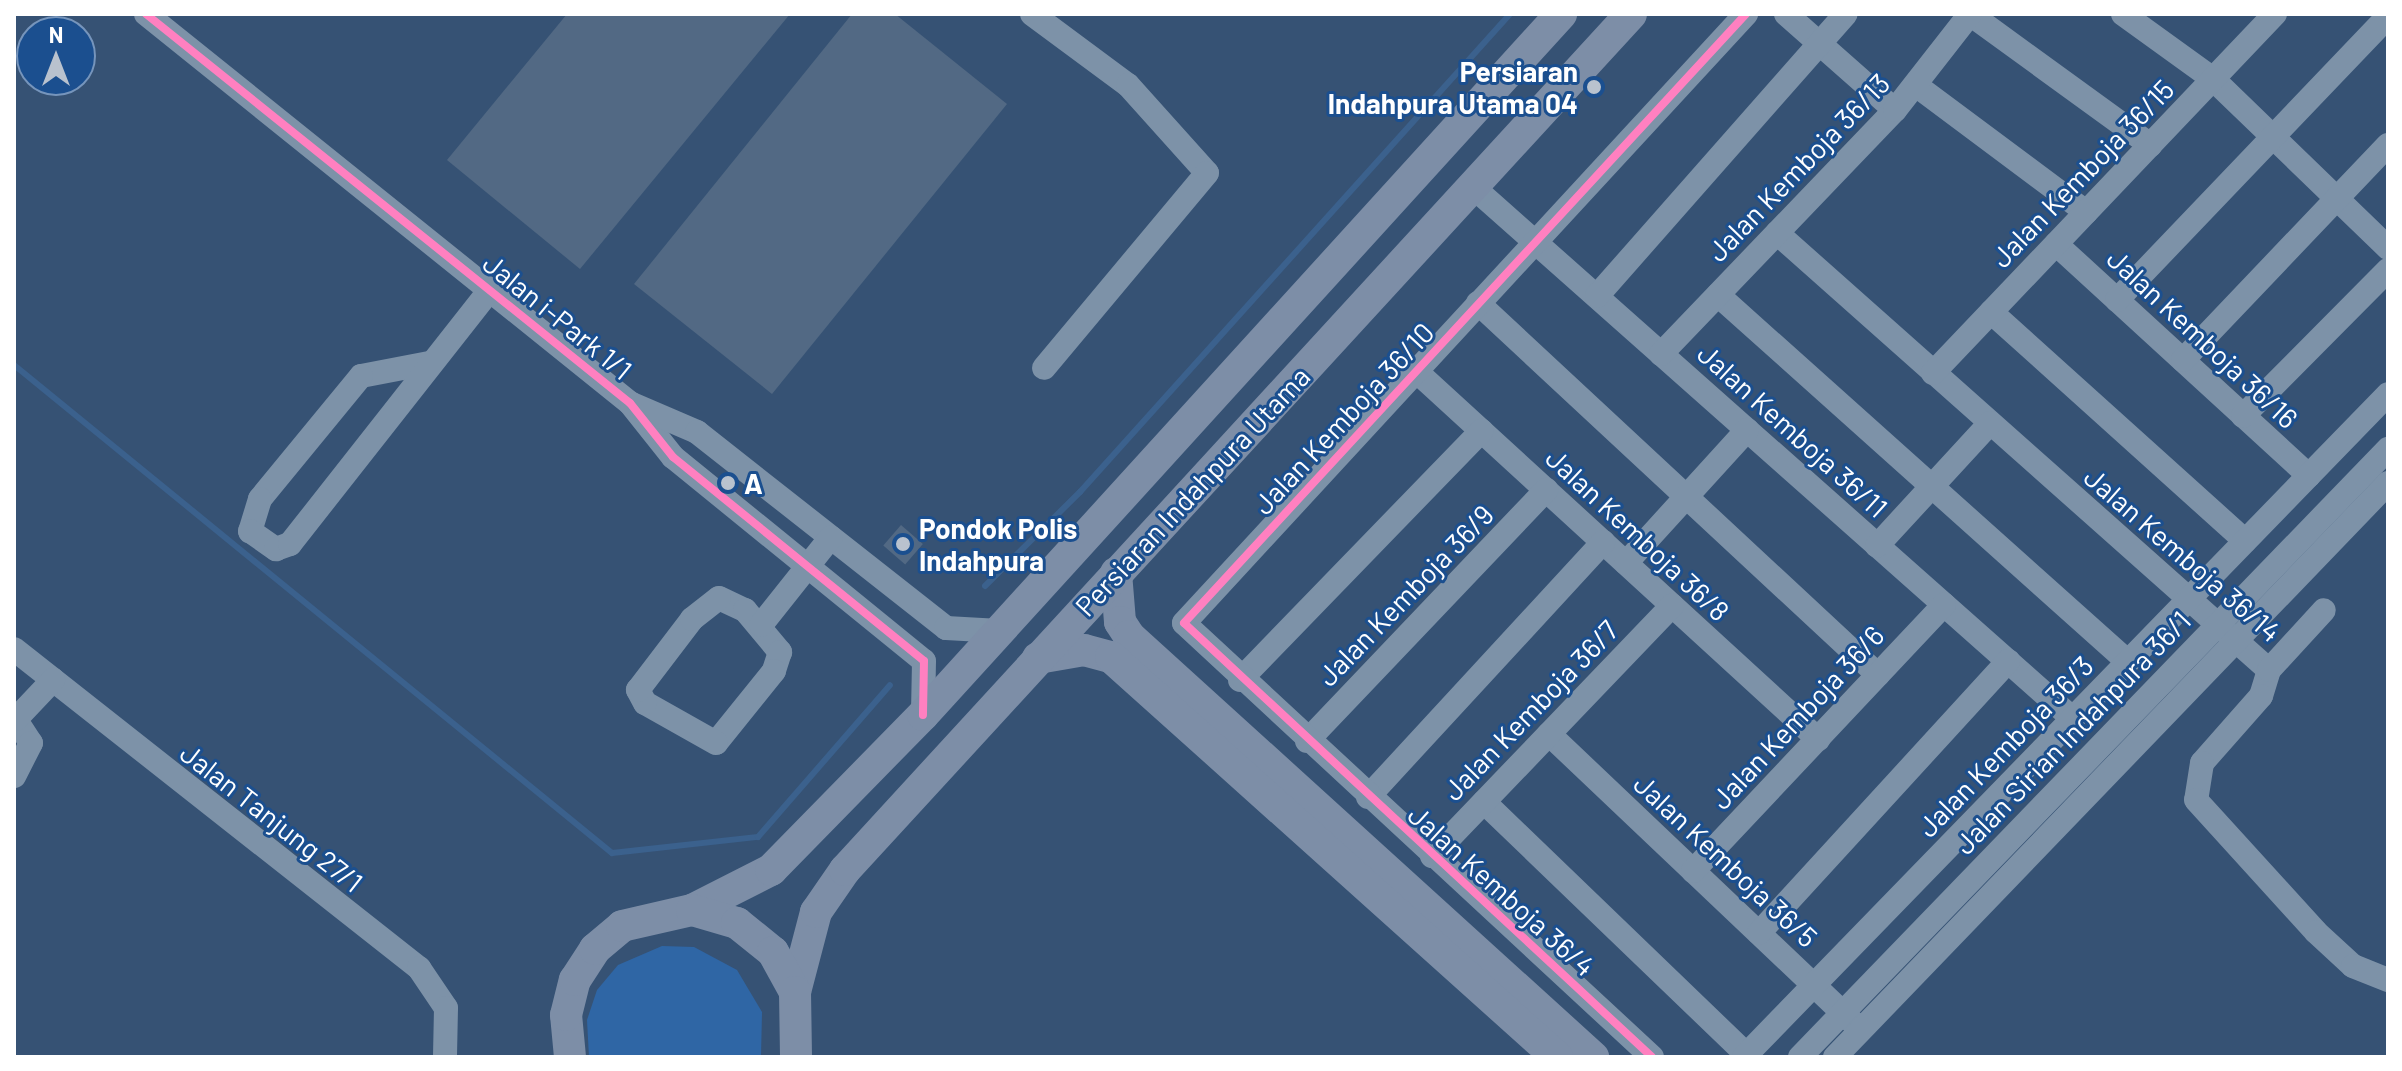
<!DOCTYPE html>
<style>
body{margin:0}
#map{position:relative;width:2402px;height:1071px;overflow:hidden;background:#365274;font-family:Barlow,sans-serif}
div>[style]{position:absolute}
.green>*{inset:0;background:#2f66a5}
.stream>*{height:6px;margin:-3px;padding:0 3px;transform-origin:3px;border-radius:3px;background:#3b618d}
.building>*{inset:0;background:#526984;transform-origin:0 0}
.minor>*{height:24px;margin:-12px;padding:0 12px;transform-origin:12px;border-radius:12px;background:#7d92a8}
.major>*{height:32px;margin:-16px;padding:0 16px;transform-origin:16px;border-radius:16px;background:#7d8ea7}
.cycleway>*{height:8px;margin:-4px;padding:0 4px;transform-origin:4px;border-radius:4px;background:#ff80c0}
.dots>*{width:22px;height:22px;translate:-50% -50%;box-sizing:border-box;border:4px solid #1b4f8f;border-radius:50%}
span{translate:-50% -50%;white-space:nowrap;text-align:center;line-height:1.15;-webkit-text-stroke:6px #1b4f8f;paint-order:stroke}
.poi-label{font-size:28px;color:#fff;font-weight:700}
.right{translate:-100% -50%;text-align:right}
.left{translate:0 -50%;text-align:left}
.street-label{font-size:28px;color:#fff}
.frame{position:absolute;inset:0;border:16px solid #fff;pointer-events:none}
.north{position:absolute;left:16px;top:16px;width:80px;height:80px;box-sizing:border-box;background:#1b4f8f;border:2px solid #7695bc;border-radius:50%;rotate:0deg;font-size:22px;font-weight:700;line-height:32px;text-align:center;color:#fff}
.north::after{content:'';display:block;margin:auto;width:28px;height:36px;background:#b9c2ce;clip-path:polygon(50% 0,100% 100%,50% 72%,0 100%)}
</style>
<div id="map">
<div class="green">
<i style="clip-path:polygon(662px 946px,694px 947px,737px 970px,762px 1012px,761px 1057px,589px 1057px,587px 1020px,597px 990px,618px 965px)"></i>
</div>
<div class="stream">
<i style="left:14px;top:365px;width:772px;rotate:39.22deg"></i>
<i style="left:612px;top:853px;width:147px;rotate:-6.3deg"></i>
<i style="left:758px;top:837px;width:201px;rotate:-49deg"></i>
<i style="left:985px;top:586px;width:134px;rotate:-44.7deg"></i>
<i style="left:1080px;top:492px;width:643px;rotate:-48.03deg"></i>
</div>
<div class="building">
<i style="clip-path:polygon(567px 14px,790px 14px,580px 269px,447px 160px)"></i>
<i style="clip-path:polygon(852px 14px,895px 14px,1007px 104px,772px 394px,634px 284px)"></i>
<i style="left:901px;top:525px;width:29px;height:27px;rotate:41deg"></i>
</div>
<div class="minor">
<i style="left:146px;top:14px;width:621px;rotate:38.79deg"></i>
<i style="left:630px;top:403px;width:69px;rotate:51.5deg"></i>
<i style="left:673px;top:457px;width:323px;rotate:39.1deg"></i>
<i style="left:924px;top:661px;width:54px;rotate:91.1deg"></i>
<i style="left:1032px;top:14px;width:119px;rotate:36.5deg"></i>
<i style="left:1128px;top:85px;width:118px;rotate:48.1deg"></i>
<i style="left:1207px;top:173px;width:254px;rotate:129.9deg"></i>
<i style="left:1786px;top:14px;width:145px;rotate:41.4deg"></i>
<i style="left:1970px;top:14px;width:223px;rotate:36deg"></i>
<i style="left:2123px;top:14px;width:111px;rotate:35.8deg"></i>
<i style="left:2213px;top:79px;width:243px;rotate:44deg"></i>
<i style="left:1917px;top:86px;width:211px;rotate:36.7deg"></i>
<i style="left:1473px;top:187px;width:802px;rotate:41.56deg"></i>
<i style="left:1777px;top:233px;width:658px;rotate:41.61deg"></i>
<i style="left:2269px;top:670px;width:27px;rotate:107deg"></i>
<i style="left:2261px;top:696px;width:89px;rotate:131.4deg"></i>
<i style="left:2202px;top:763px;width:37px;rotate:99deg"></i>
<i style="left:2196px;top:800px;width:178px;rotate:47.7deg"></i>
<i style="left:2316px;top:932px;width:50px;rotate:42.6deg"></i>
<i style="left:2353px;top:966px;width:38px;rotate:22deg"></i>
<i style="left:2056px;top:244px;width:343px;rotate:42.5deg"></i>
<i style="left:1718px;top:295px;width:550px;rotate:41.83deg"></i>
<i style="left:1597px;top:296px;width:376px;rotate:-48.6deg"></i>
<i style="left:2117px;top:300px;width:393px;rotate:-46.3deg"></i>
<i style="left:1478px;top:303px;width:546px;rotate:42.92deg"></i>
<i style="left:1991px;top:312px;width:342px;rotate:42deg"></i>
<i style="left:1661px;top:354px;width:338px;rotate:-46.2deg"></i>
<i style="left:1895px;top:110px;width:122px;rotate:-52deg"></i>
<i style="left:2183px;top:360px;width:297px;rotate:-46.4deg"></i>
<i style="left:429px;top:363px;width:69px;rotate:169.2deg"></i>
<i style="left:361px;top:376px;width:159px;rotate:129.4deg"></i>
<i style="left:260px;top:499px;width:34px;rotate:107deg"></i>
<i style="left:250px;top:531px;width:32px;rotate:35deg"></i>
<i style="left:276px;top:549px;width:15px;rotate:-20deg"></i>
<i style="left:290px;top:544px;width:323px;rotate:-51.8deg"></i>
<i style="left:1417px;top:372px;width:544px;rotate:42.47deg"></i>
<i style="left:1933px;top:373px;width:496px;rotate:-46.4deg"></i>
<i style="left:632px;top:404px;width:71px;rotate:23.3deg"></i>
<i style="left:697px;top:432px;width:317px;rotate:38.2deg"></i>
<i style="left:946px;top:628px;width:54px;rotate:3.2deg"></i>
<i style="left:2243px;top:416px;width:206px;rotate:-45.2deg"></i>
<i style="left:1877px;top:546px;width:167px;rotate:-47.4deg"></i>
<i style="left:1626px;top:563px;width:180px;rotate:-47.7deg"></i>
<i style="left:719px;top:598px;width:29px;rotate:25deg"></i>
<i style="left:745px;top:610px;width:55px;rotate:50.2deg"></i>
<i style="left:780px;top:652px;width:20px;rotate:108deg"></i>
<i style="left:774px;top:671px;width:92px;rotate:128.9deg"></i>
<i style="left:716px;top:743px;width:81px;rotate:-150.6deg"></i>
<i style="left:645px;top:703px;width:15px;rotate:-118deg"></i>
<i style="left:638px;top:690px;width:89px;rotate:-52.7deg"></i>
<i style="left:692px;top:619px;width:34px;rotate:-38deg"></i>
<i style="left:761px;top:625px;width:112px;rotate:-51.5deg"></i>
<i style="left:14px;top:649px;width:516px;rotate:38.23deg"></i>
<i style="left:419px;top:968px;width:48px;rotate:56deg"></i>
<i style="left:446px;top:1008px;width:49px;rotate:91.2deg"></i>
<i style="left:2269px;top:670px;width:81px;rotate:-47.5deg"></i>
<i style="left:1240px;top:680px;width:347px;rotate:-45.9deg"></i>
<i style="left:14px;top:717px;width:31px;rotate:57deg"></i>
<i style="left:31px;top:743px;width:37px;rotate:117deg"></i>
<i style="left:16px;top:719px;width:54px;rotate:-46.5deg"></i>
<i style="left:1549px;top:734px;width:422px;rotate:43.5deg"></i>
<i style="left:1307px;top:741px;width:347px;rotate:-46.4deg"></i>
<i style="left:1368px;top:797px;width:347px;rotate:-47.3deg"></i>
<i style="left:1484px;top:802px;width:364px;rotate:43.9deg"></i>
<i style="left:1432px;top:856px;width:347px;rotate:-46.2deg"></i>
<i style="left:1693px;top:871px;width:366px;rotate:-46.7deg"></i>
<i style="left:1759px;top:933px;width:369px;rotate:-47.5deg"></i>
<i style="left:1652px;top:1057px;width:638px;rotate:-137.16deg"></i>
<i style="left:1184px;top:623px;width:829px;rotate:-47.3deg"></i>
<i style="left:1744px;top:1057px;width:924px;rotate:-45.83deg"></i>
<i style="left:1800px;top:1057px;width:846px;rotate:-45.96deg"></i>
<i style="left:1835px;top:1057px;width:797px;rotate:-46.07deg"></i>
</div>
<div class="major">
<i style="left:1116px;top:573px;width:49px;rotate:85.3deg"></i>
<i style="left:1120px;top:622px;width:17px;rotate:57deg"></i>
<i style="left:1129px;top:636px;width:627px;rotate:42.22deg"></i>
<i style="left:1038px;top:658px;width:47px;rotate:-9.9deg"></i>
<i style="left:1084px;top:650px;width:28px;rotate:15deg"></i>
<i style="left:1111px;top:657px;width:599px;rotate:41.89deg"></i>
<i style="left:692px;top:910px;width:89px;rotate:-26.9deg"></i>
<i style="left:771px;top:870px;width:217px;rotate:-45.6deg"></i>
<i style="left:923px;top:715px;width:948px;rotate:-47.69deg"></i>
<i style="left:795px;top:992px;width:83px;rotate:-75.3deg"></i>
<i style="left:816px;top:912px;width:51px;rotate:-55.4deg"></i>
<i style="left:845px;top:870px;width:1162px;rotate:-47.44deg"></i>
<i style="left:570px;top:1057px;width:42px;rotate:-95.4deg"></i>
<i style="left:566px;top:1015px;width:36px;rotate:-76deg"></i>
<i style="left:575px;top:980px;width:37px;rotate:-57deg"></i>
<i style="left:595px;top:949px;width:35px;rotate:-40deg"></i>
<i style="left:622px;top:926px;width:72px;rotate:-12.9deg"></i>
<i style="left:692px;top:910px;width:47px;rotate:16.1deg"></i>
<i style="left:737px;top:923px;width:46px;rotate:38.9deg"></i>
<i style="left:773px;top:952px;width:46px;rotate:61.2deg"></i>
<i style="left:795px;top:992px;width:65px;rotate:89.1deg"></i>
</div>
<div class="cycleway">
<i style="left:146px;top:14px;width:621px;rotate:38.79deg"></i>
<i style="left:630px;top:403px;width:69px;rotate:51.5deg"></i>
<i style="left:673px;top:457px;width:323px;rotate:39.1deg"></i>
<i style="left:924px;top:661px;width:54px;rotate:91.1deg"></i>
<i style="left:1652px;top:1057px;width:638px;rotate:-137.16deg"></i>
<i style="left:1184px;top:623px;width:829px;rotate:-47.3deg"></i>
</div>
<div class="dots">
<i style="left:1594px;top:87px;background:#b9c2ce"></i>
<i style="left:728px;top:483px;background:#b9c2ce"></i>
<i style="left:903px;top:544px;background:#b9c2ce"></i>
</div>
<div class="poi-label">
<span class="right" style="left:1578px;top:87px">Persiaran<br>Indahpura Utama 04</span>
<span class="left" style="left:744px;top:483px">A</span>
<span class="left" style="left:919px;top:544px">Pondok Polis<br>Indahpura</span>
</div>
<div class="street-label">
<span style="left:1798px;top:167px;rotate:-46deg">Jalan Kemboja 36/13</span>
<span style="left:2082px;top:173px;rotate:-46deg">Jalan Kemboja 36/15</span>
<span style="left:558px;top:316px;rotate:39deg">Jalan i-Park 1/1</span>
<span style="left:2203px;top:338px;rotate:43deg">Jalan Kemboja 36/16</span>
<span style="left:1343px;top:418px;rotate:-47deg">Jalan Kemboja 36/10</span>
<span style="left:1793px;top:430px;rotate:42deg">Jalan Kemboja 36/11</span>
<span style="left:1192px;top:491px;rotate:-47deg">Persiaran Indahpura Utama</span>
<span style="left:1638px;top:534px;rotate:43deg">Jalan Kemboja 36/8</span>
<span style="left:2183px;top:554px;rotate:41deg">Jalan Kemboja 36/14</span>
<span style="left:1405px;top:595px;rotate:-46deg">Jalan Kemboja 36/9</span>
<span style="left:1530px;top:710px;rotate:-46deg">Jalan Kemboja 36/7</span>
<span style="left:1797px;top:717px;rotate:-47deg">Jalan Kemboja 36/6</span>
<span style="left:2072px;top:732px;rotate:-46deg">Jalan Sirian Indahpura 36/1</span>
<span style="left:2005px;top:746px;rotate:-46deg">Jalan Kemboja 36/3</span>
<span style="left:272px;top:817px;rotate:38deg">Jalan Tanjung 27/1</span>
<span style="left:1726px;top:860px;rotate:43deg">Jalan Kemboja 36/5</span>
<span style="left:1502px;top:890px;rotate:42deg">Jalan Kemboja 36/4</span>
</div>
<div class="frame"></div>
<div class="north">N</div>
</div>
